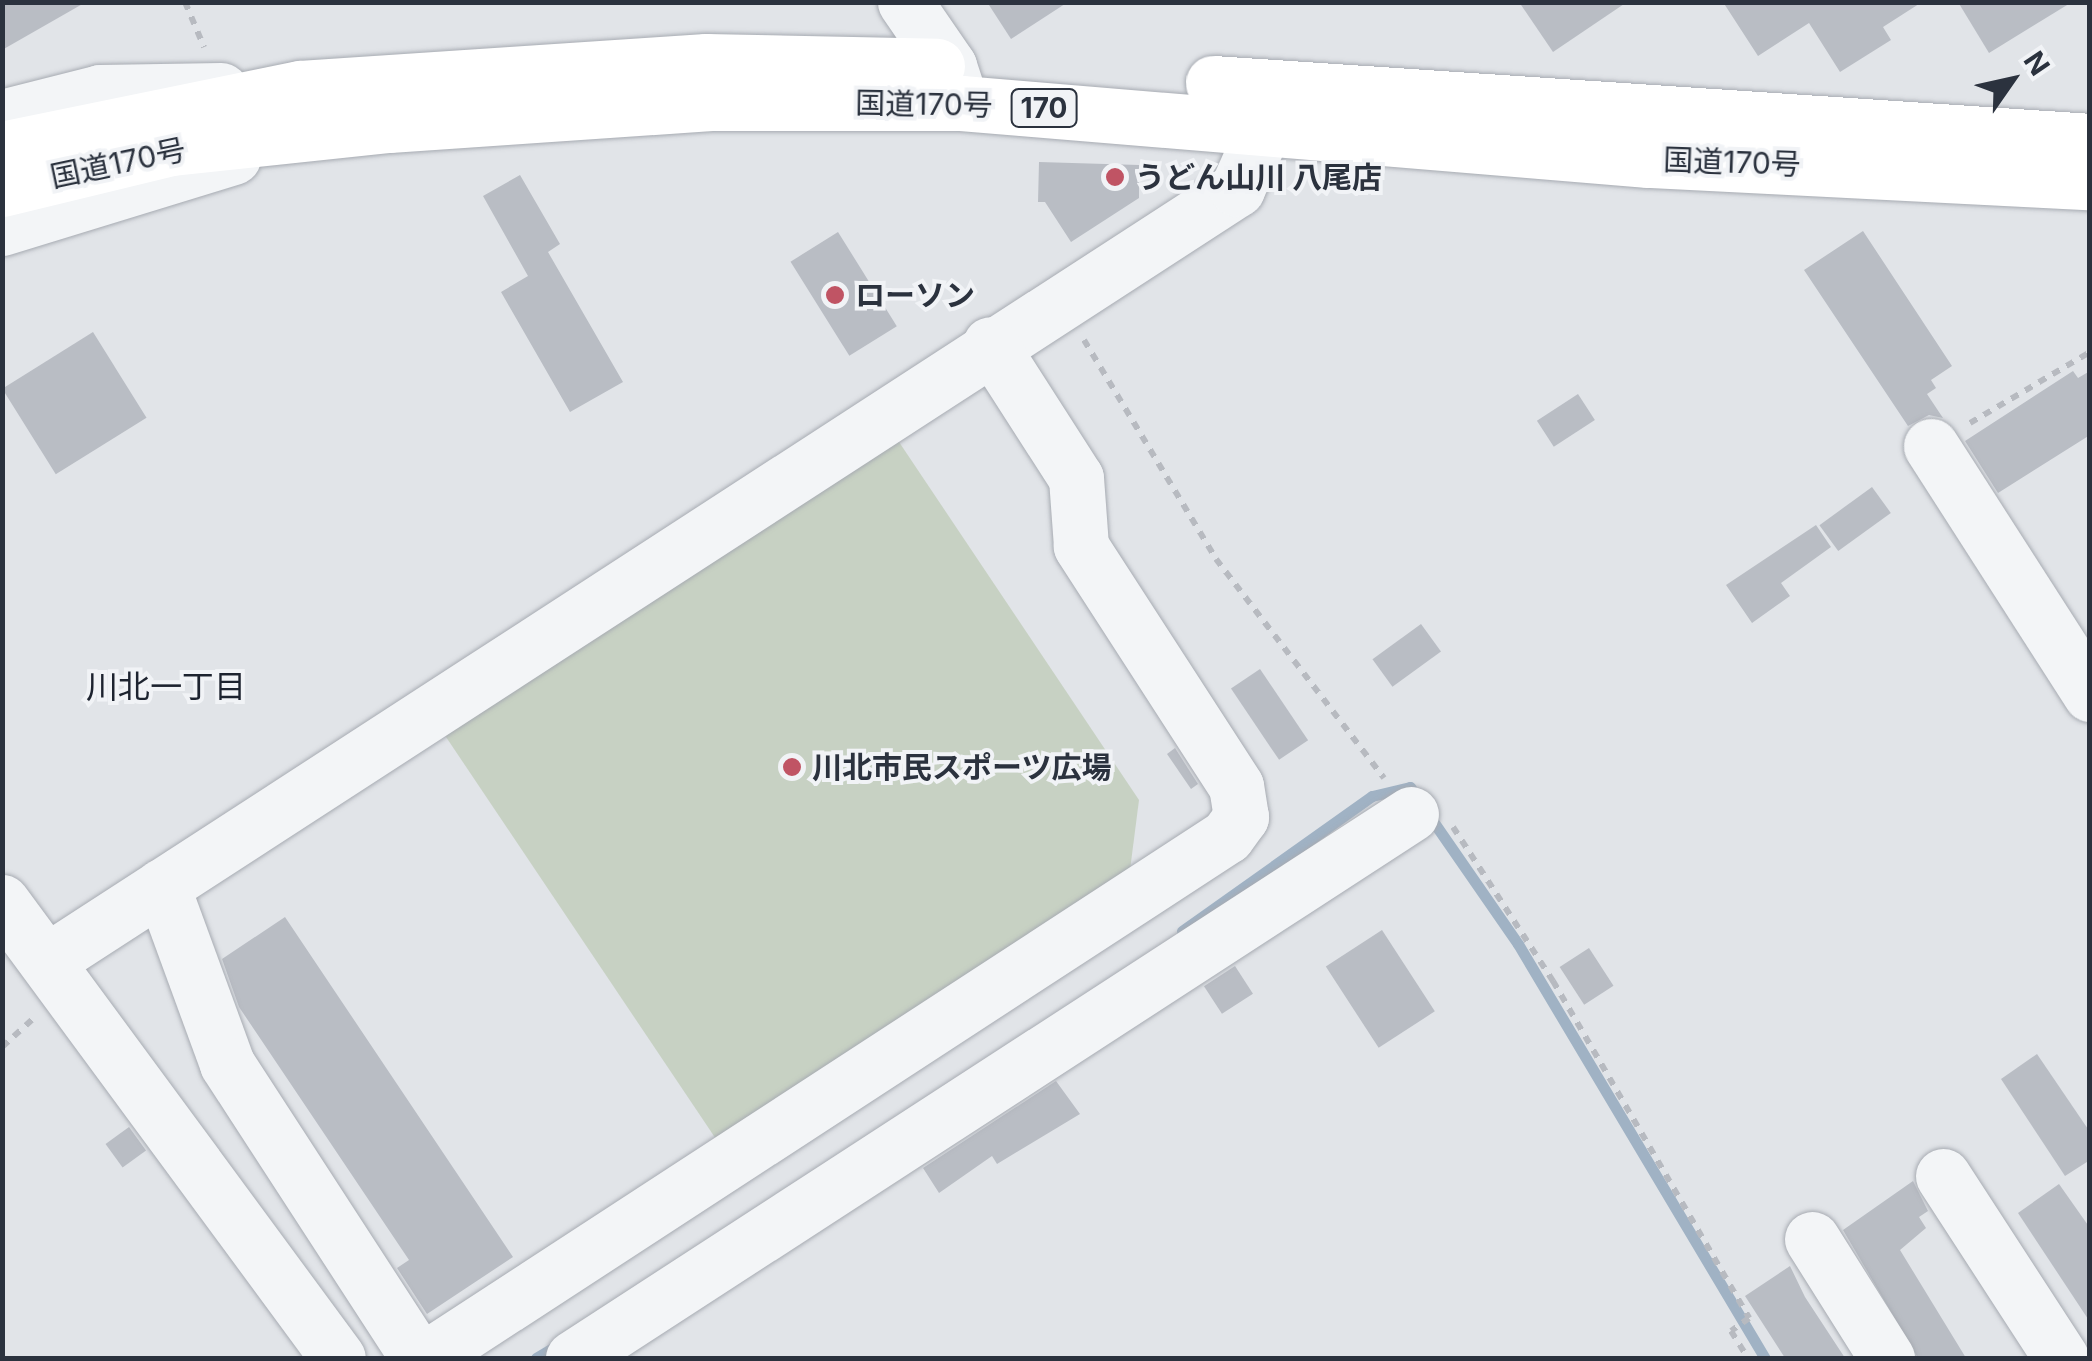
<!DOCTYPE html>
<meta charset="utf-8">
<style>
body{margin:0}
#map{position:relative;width:2092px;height:1361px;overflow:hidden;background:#e1e4e8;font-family:Inter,"Noto Sans JP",sans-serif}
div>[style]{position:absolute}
.green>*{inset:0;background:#c7d1c3}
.stream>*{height:11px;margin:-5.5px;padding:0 5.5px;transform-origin:5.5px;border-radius:5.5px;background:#a0b2c4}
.building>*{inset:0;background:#b9bdc4;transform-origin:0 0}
.path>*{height:6px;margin-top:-3px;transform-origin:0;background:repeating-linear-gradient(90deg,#b7bac0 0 8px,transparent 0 16px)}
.roads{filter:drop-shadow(0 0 2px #a7abb2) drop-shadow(0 0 2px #a7abb2)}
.minor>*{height:55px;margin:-27.5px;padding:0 27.5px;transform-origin:27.5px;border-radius:27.5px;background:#f3f5f7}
.highway>*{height:55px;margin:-27.5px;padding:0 27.5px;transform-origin:27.5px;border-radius:27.5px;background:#fff}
.dots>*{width:28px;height:28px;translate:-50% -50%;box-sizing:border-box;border:5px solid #f1f3f6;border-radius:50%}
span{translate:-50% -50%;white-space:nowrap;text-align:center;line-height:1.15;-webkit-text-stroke:8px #f1f3f6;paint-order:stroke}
.shield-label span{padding:2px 8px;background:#f1f3f6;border:2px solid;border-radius:8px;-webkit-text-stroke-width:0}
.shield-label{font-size:28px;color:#2b323e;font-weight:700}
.street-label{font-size:30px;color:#2b323e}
.poi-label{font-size:30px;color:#2b323e;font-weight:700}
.left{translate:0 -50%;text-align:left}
.neighbourhood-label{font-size:32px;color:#1d232f}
.frame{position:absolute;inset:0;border:5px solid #2b323e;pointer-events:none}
.north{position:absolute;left:1962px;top:30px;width:100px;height:100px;-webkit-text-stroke:8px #f1f3f6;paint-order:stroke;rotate:56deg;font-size:28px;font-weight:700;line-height:40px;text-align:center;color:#2b323e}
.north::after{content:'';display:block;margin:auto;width:35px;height:45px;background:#2b323e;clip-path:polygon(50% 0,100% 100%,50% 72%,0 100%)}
</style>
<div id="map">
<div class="green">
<i style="clip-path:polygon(893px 433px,1139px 800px,1130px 870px,720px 1145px,444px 734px)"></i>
</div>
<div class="stream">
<i style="left:1428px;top:814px;width:158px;rotate:55.3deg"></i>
<i style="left:1518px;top:944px;width:482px;rotate:59.2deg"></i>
<i style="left:1182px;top:931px;width:233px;rotate:-35.4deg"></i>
<i style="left:1372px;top:796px;width:39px;rotate:-13deg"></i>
<i style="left:1410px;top:787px;width:9px;rotate:54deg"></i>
<i style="left:536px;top:1358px;width:26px;rotate:-31deg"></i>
</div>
<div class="building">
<i style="clip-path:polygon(2px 2px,86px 2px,2px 50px)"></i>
<i style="clip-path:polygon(987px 2px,1068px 2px,1011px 39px)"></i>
<i style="clip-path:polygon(1519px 2px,1627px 2px,1553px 52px)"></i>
<i style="clip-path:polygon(1723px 2px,1922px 2px,1883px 27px,1891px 40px,1840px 72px,1809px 23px,1758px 56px)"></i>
<i style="clip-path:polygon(1958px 2px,2072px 2px,1989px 53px)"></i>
<i style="clip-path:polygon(1039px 162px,1139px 165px,1139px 198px,1071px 242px,1045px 202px,1038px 202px)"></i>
<i style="clip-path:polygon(520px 175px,560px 244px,548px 252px,623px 382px,570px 412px,501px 292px,528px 276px,483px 196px)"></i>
<i style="clip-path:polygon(1863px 231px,1952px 366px,1931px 380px,1936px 388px,1927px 394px,1943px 418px,1929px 415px,1908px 426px,1804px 270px)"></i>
<i style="left:838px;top:232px;width:111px;height:56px;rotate:58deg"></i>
<i style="left:93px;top:332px;width:101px;height:107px;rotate:58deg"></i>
<i style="clip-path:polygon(2073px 371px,2078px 378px,2090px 371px,2090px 435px,1998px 493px,1965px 441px)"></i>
<i style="left:1578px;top:394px;width:31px;height:49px;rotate:57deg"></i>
<i style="left:1872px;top:487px;width:32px;height:65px;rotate:54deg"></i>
<i style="clip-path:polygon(1816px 525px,1831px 547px,1781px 583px,1790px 596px,1752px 623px,1726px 585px)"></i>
<i style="left:1421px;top:624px;width:34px;height:60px;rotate:54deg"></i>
<i style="left:1260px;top:669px;width:86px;height:35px;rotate:56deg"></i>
<i style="clip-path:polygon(1175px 748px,1198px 784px,1191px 789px,1167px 754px)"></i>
<i style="clip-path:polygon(285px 917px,513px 1257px,427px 1314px,397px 1268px,409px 1260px,239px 1007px,222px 959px)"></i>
<i style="left:1382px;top:930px;width:97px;height:67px;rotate:57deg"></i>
<i style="left:1589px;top:948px;width:45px;height:35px;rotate:57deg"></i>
<i style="left:1235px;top:966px;width:33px;height:37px;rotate:57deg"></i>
<i style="clip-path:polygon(2037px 1054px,2090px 1132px,2090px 1160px,2065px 1176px,2001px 1079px)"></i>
<i style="clip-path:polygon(1056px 1081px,1080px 1114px,997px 1164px,992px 1156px,939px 1193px,923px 1168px)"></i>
<i style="left:129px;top:1127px;width:29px;height:29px;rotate:54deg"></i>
<i style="clip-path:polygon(1913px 1181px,1928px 1211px,1919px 1217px,1926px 1228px,1900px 1250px,1966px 1358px,1918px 1358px,1843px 1230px)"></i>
<i style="clip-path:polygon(2059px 1184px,2090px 1228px,2090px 1322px,2018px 1213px)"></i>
<i style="clip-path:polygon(1790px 1266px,1805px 1297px,1845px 1358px,1785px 1358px,1745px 1296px)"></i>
</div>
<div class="path">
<i style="left:185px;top:2px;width:49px;rotate:67.1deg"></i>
<i style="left:1084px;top:340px;width:256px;rotate:58.9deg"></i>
<i style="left:1216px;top:559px;width:276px;rotate:52.5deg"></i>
<i style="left:1970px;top:423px;width:139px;rotate:-30.6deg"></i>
<i style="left:1453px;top:827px;width:184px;rotate:57deg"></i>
<i style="left:1553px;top:981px;width:390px;rotate:59.8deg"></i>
<i style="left:1749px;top:1318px;width:22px;rotate:144deg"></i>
<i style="left:1731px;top:1331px;width:32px;rotate:58deg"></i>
<i style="left:2px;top:1047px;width:45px;rotate:-42.3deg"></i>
</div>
<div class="roads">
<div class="minor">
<i style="left:905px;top:2px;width:78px;rotate:55.5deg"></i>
<i style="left:949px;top:66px;width:39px;rotate:72deg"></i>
<i style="left:2px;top:117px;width:101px;rotate:-14.3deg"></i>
<i style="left:100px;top:92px;width:121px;rotate:-0.9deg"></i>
<i style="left:2px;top:228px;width:242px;rotate:-17.1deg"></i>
<i style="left:1931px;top:446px;width:295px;rotate:57.3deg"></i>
<i style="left:162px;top:886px;width:189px;rotate:69.9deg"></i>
<i style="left:227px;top:1064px;width:351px;rotate:57deg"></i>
<i style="left:2px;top:902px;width:566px;rotate:53.62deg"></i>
<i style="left:50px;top:959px;width:1415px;rotate:-32.97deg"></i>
<i style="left:1237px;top:189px;width:71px;rotate:-66deg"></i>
<i style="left:1943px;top:1176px;width:217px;rotate:57deg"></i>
<i style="left:1812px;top:1239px;width:141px;rotate:57.8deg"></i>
<i style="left:426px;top:1358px;width:956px;rotate:-33.09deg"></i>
<i style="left:1227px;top:836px;width:24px;rotate:-54deg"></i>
<i style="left:1241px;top:817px;width:31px;rotate:-99deg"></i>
<i style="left:1236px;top:786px;width:286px;rotate:-122.9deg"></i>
<i style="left:1081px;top:546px;width:68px;rotate:-94.2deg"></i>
<i style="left:1076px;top:478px;width:159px;rotate:-122.7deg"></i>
<i style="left:573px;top:1358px;width:999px;rotate:-32.99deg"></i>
</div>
<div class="highway">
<i style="left:1213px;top:83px;width:879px;rotate:3.78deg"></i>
<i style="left:2px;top:149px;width:304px;rotate:-11.6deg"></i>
<i style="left:300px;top:88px;width:407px;rotate:-3.8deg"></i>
<i style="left:706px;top:61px;width:231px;rotate:1.2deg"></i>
<i style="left:2px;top:189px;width:175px;rotate:-13.6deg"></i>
<i style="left:172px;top:148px;width:218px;rotate:-6.1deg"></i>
<i style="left:389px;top:125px;width:326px;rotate:-3.9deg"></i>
<i style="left:714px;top:103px;width:247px"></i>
<i style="left:961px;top:103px;width:690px;rotate:4.74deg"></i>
<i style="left:1649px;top:160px;width:442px;rotate:2.9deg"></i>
</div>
</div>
<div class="dots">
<i style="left:1115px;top:177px;background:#c05464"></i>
<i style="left:835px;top:295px;background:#c05464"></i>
<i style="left:792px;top:767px;background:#c05464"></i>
</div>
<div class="shield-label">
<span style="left:1044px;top:108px">170</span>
</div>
<div class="street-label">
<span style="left:924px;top:104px;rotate:1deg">国道170号</span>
<span style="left:1732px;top:162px;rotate:2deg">国道170号</span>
<span style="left:118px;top:163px;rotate:-12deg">国道170号</span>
</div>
<div class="poi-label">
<span class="left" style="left:1135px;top:177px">うどん山川 八尾店</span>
<span class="left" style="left:855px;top:295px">ローソン</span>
<span class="left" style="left:812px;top:767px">川北市民スポーツ広場</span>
</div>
<div class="neighbourhood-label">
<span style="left:166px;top:687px">川北一丁目</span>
</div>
<div class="frame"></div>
<div class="north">N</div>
</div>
